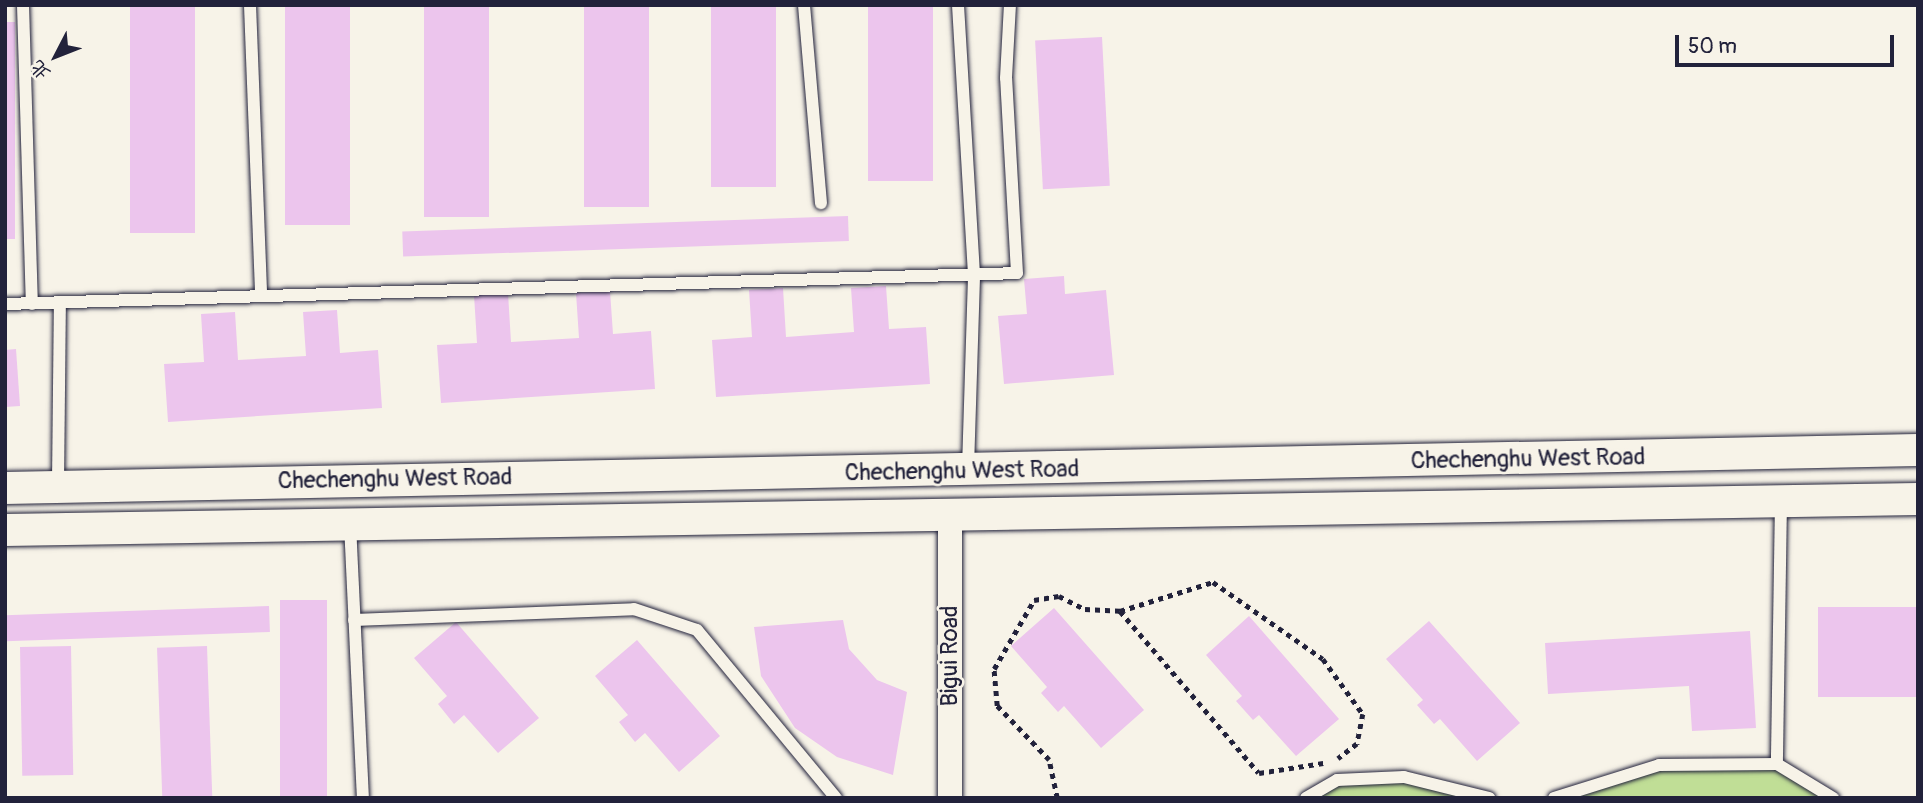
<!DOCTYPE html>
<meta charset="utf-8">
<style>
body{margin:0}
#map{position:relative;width:1923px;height:803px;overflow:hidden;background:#f7f3e8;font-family:Pangolin,"LXGW WenKai TC",sans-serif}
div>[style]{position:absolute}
.green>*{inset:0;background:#c0de96}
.building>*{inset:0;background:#ecc5ed;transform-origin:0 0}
.path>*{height:4.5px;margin-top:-2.25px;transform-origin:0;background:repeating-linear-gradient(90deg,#22223b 0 5px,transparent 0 10px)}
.roads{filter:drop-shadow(0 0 2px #22223b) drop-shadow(0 0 2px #22223b)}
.service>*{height:12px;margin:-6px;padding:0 6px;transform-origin:6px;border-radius:6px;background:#f7f3e8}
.minor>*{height:24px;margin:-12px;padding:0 12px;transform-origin:12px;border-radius:12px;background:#f7f3e8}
.tertiary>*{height:32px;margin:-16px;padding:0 16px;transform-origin:16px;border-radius:16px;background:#f7f3e8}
span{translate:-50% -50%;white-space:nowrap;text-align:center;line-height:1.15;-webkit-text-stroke:5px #f7f3e8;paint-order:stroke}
.street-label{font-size:24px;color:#22223b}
.frame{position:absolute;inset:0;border:7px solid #22223b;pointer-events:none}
.north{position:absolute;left:21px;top:21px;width:70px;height:70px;-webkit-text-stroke:5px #f7f3e8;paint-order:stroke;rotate:228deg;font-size:19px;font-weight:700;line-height:28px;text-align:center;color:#22223b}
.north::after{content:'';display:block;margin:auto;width:24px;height:32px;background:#22223b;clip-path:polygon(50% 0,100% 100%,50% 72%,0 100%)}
.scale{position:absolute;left:1675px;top:35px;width:219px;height:32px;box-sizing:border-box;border:4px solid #22223b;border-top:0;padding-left:9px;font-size:21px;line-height:24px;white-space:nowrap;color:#22223b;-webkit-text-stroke:5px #f7f3e8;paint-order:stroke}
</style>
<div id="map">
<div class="green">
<i style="clip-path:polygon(1777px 764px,1833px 798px,1554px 798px,1659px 765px)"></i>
<i style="clip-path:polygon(1404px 777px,1489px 798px,1306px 798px,1337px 780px)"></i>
</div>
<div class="building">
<i style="left:130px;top:5px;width:65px;height:228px"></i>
<i style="left:285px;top:5px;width:65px;height:220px"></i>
<i style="left:424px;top:5px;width:65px;height:212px"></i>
<i style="left:584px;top:5px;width:65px;height:202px"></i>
<i style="left:711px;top:5px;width:65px;height:182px"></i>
<i style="left:868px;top:5px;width:65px;height:176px"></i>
<i style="left:5px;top:22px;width:10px;height:217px"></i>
<i style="left:1102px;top:37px;width:149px;height:67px;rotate:87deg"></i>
<i style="left:848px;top:216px;width:25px;height:446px;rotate:88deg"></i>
<i style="clip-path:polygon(1064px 276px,1065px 294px,1106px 290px,1114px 375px,1004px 384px,998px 316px,1027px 314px,1024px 279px)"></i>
<i style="clip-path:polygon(886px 286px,889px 329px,926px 327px,930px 384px,716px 397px,712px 340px,752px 337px,749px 290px,783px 288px,786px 337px,854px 332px,851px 288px)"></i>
<i style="clip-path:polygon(610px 291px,613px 334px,651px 331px,655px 389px,441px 403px,437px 345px,477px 343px,474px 295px,508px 293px,511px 342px,579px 338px,576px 293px)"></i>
<i style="clip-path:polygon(337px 310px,340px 353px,378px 350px,382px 408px,168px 422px,164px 364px,204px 362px,201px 314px,235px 312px,238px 360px,306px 356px,303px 312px)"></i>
<i style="clip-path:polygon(16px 349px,20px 406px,5px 407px,5px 350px)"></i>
<i style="left:280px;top:600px;width:47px;height:198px"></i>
<i style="left:269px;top:606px;width:26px;height:264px;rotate:88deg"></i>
<i style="left:1918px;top:607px;width:90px;height:100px;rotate:90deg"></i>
<i style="clip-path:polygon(1054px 608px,1144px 710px,1101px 748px,1064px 706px,1058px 712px,1041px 693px,1047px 687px,1011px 646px)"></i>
<i style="clip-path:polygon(1249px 616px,1339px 719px,1296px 756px,1259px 715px,1253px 720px,1236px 701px,1242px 696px,1206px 655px)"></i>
<i style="clip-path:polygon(843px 620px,849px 649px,877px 680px,907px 692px,893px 775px,837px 757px,795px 728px,761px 676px,754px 627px)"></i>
<i style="clip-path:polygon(1429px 621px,1520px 723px,1477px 761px,1440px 719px,1434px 724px,1417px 705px,1423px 700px,1386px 659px)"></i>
<i style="clip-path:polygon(456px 622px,539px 718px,498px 753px,464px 715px,454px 724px,438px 704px,447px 696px,414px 658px)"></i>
<i style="clip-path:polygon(1750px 631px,1756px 728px,1692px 731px,1689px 686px,1548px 694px,1545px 643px)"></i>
<i style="clip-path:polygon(637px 640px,720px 736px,679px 772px,645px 733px,635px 742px,619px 722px,628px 715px,595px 676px)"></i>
<i style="left:71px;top:646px;width:129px;height:51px;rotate:89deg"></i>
<i style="left:207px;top:646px;width:152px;height:50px;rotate:88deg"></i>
</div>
<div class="path">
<i style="left:1120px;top:611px;width:213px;rotate:49.4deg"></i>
<i style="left:1259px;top:773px;width:65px;rotate:-8.9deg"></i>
<i style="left:1057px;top:798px;width:39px;rotate:-102deg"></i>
<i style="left:1049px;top:760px;width:75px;rotate:-133.9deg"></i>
<i style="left:997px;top:706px;width:37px;rotate:-95deg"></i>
<i style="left:994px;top:669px;width:80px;rotate:-59.9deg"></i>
<i style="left:1034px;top:600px;width:25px;rotate:-9deg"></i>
<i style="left:1059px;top:596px;width:29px;rotate:27deg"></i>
<i style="left:1085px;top:609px;width:35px;rotate:3deg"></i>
<i style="left:1120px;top:611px;width:97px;rotate:-17.3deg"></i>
<i style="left:1213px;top:582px;width:134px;rotate:35deg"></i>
<i style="left:1323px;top:659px;width:68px;rotate:54deg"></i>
<i style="left:1363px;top:714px;width:31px;rotate:101deg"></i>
<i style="left:1357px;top:744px;width:24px;rotate:142deg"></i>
</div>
<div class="roads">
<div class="service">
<i style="left:23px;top:5px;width:299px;rotate:88.3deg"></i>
<i style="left:250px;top:5px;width:291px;rotate:87.8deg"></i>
<i style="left:804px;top:5px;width:199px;rotate:85.1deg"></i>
<i style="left:958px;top:5px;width:272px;rotate:86.6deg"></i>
<i style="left:974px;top:277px;width:193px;rotate:91.8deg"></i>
<i style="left:5px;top:304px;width:1012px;rotate:-1.75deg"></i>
<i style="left:1017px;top:273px;width:195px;rotate:-93.2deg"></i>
<i style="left:1006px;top:78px;width:73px;rotate:-86.9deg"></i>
<i style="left:58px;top:484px;width:182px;rotate:-89.4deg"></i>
<i style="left:1781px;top:501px;width:263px;rotate:90.9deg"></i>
<i style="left:1777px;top:764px;width:66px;rotate:31.3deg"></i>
<i style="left:350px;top:524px;width:274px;rotate:87.3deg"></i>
<i style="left:354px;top:620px;width:280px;rotate:-2.2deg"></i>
<i style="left:634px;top:609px;width:66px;rotate:18.4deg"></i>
<i style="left:697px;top:630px;width:218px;rotate:50.4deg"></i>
<i style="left:1306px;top:798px;width:36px;rotate:-30deg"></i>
<i style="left:1337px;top:780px;width:67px;rotate:-2.6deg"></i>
<i style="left:1404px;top:777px;width:88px;rotate:13.9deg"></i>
<i style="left:1554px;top:798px;width:110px;rotate:-17.4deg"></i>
<i style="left:1659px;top:765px;width:118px;rotate:-0.5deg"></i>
</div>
<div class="minor">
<i style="left:950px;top:514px;width:284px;rotate:90deg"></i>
</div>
<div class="tertiary">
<i style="left:5px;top:488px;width:1913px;rotate:-1.14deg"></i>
<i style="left:5px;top:530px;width:1913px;rotate:-0.93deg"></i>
</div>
</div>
<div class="street-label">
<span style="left:1528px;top:459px;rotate:-1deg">Chechenghu West Road</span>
<span style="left:962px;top:471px;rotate:-1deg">Chechenghu West Road</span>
<span style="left:395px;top:479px;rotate:-1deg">Chechenghu West Road</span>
<span style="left:950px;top:656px;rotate:-90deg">Bigui Road</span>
</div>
<div class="frame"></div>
<div class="north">北</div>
<div class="scale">50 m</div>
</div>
